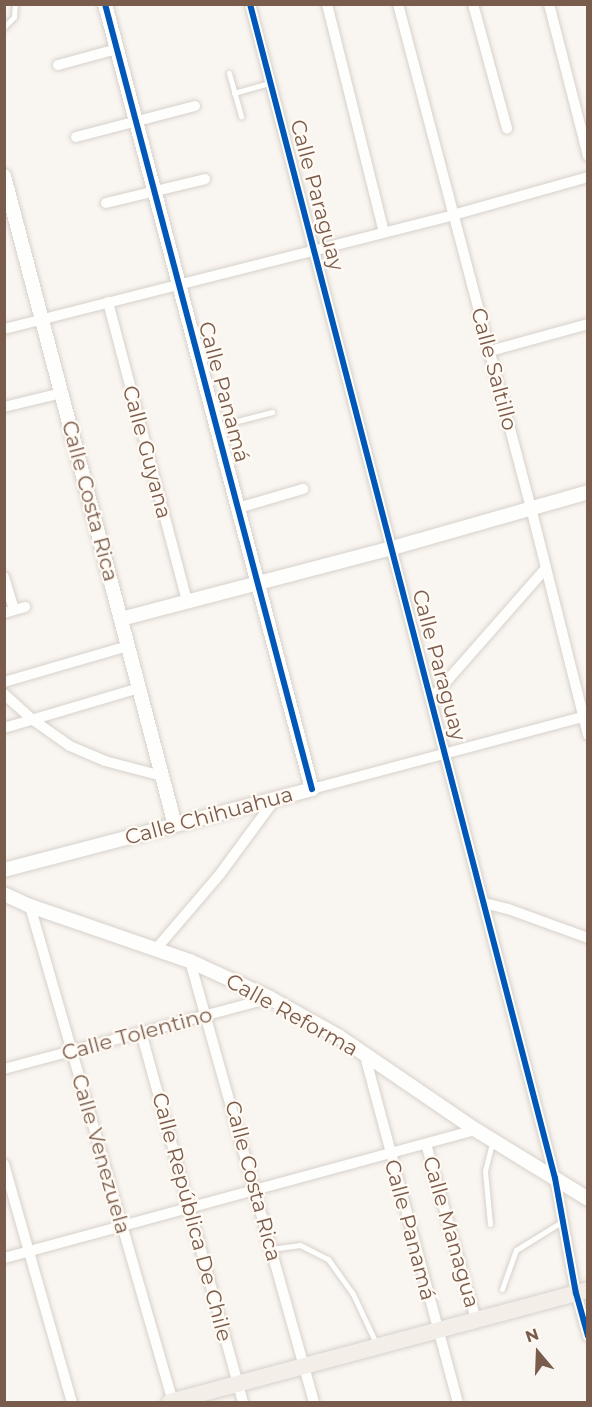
<!DOCTYPE html>
<meta charset="utf-8">
<style>
body{margin:0}
#map{position:relative;width:592px;height:1407px;overflow:hidden;background:#f9f5f0;font-family:Montserrat,sans-serif}
div>[style]{position:absolute}
.roads{filter:drop-shadow(0 0 2px #d7d1cb) drop-shadow(0 0 2px #d7d1cb)}
.lane>*{height:5px;margin:-2.5px;padding:0 2.5px;transform-origin:2.5px;border-radius:2.5px;background:#fefefd}
.street>*{height:10px;margin:-5px;padding:0 5px;transform-origin:5px;border-radius:5px;background:#fefefd}
.secondary>*{height:14px;margin:-7px;padding:0 7px;transform-origin:7px;border-radius:7px;background:#fefefd}
.primary>*{height:16px;margin:-8px;padding:0 8px;transform-origin:8px;border-radius:8px;background:#f3eee8}
.cycleway>*{height:6px;margin:-3px;padding:0 3px;transform-origin:3px;border-radius:3px;background:#0057b8}
span{translate:-50% -50%;white-space:nowrap;text-align:center;line-height:1.15;-webkit-text-stroke:4.5px #fffaf3;paint-order:stroke}
.street-label{font-size:21px;color:#7a5c4d}
.frame{position:absolute;inset:0;border:6px solid #7a5c4d;pointer-events:none}
.north{position:absolute;left:508px;top:1323px;width:60px;height:60px;-webkit-text-stroke:4px #fffaf3;paint-order:stroke;rotate:341deg;font-size:16px;font-weight:700;line-height:24px;text-align:center;color:#7a5c4d}
.north::after{content:'';display:block;margin:auto;width:21px;height:27px;background:#7a5c4d;clip-path:polygon(50% 0,100% 100%,50% 72%,0 100%)}
</style>
<div id="map">
<div class="roads">
<div class="lane">
<i style="left:4px;top:27px;width:14px;rotate:-45deg"></i>
<i style="left:14px;top:17px;width:13px;rotate:-86deg"></i>
<i style="left:229px;top:73px;width:45px;rotate:74.4deg"></i>
<i style="left:234px;top:93px;width:37px;rotate:-16deg"></i>
<i style="left:218px;top:426px;width:56px;rotate:-14.5deg"></i>
<i style="left:490px;top:1224px;width:53px;rotate:-95.4deg"></i>
<i style="left:485px;top:1171px;width:30px;rotate:-76deg"></i>
<i style="left:271px;top:1249px;width:29px;rotate:-8deg"></i>
<i style="left:300px;top:1245px;width:31px;rotate:27deg"></i>
<i style="left:328px;top:1259px;width:43px;rotate:54.5deg"></i>
<i style="left:353px;top:1294px;width:54px;rotate:64.9deg"></i>
<i style="left:502px;top:1289px;width:41px;rotate:-70.3deg"></i>
<i style="left:516px;top:1250px;width:55px;rotate:-31.7deg"></i>
</div>
<div class="street">
<i style="left:250px;top:4px;width:1213px;rotate:75.44deg"></i>
<i style="left:555px;top:1178px;width:117px;rotate:79.7deg"></i>
<i style="left:576px;top:1293px;width:45px;rotate:74.4deg"></i>
<i style="left:327px;top:4px;width:235px;rotate:76deg"></i>
<i style="left:398px;top:4px;width:521px;rotate:75.22deg"></i>
<i style="left:531px;top:508px;width:234px;rotate:75.9deg"></i>
<i style="left:473px;top:4px;width:129px;rotate:74.7deg"></i>
<i style="left:549px;top:4px;width:157px;rotate:75.6deg"></i>
<i style="left:58px;top:65px;width:61px;rotate:-15.2deg"></i>
<i style="left:76px;top:137px;width:123px;rotate:-14.6deg"></i>
<i style="left:106px;top:203px;width:102px;rotate:-13.6deg"></i>
<i style="left:108px;top:302px;width:309px;rotate:75.2deg"></i>
<i style="left:4px;top:329px;width:463px;rotate:-14.2deg"></i>
<i style="left:453px;top:215px;width:140px;rotate:-15.7deg"></i>
<i style="left:490px;top:351px;width:102px;rotate:-15.4deg"></i>
<i style="left:4px;top:407px;width:60px;rotate:-13.6deg"></i>
<i style="left:238px;top:508px;width:68px;rotate:-16.3deg"></i>
<i style="left:4px;top:577px;width:34px;rotate:73deg"></i>
<i style="left:4px;top:613px;width:22px;rotate:-16deg"></i>
<i style="left:4px;top:682px;width:129px;rotate:-16.2deg"></i>
<i style="left:4px;top:694px;width:39px;rotate:42deg"></i>
<i style="left:33px;top:720px;width:45px;rotate:35.1deg"></i>
<i style="left:70px;top:746px;width:38px;rotate:23deg"></i>
<i style="left:105px;top:761px;width:59px;rotate:14.7deg"></i>
<i style="left:431px;top:699px;width:174px;rotate:-48.7deg"></i>
<i style="left:4px;top:728px;width:141px;rotate:-16.5deg"></i>
<i style="left:312px;top:789px;width:285px;rotate:-14.9deg"></i>
<i style="left:484px;top:903px;width:25px;rotate:14deg"></i>
<i style="left:508px;top:909px;width:85px;rotate:19.9deg"></i>
<i style="left:30px;top:906px;width:516px;rotate:73.92deg"></i>
<i style="left:156px;top:949px;width:99px;rotate:-49.5deg"></i>
<i style="left:220px;top:874px;width:94px;rotate:-53.6deg"></i>
<i style="left:190px;top:961px;width:458px;rotate:74.3deg"></i>
<i style="left:141px;top:1032px;width:384px;rotate:74.6deg"></i>
<i style="left:365px;top:1056px;width:358px;rotate:75deg"></i>
<i style="left:4px;top:1069px;width:275px;rotate:-14.9deg"></i>
<i style="left:426px;top:1144px;width:183px;rotate:74.1deg"></i>
<i style="left:4px;top:1164px;width:248px;rotate:74.1deg"></i>
<i style="left:4px;top:1258px;width:489px;rotate:-15.2deg"></i>
</div>
<div class="secondary">
<i style="left:4px;top:176px;width:671px;rotate:75.24deg"></i>
<i style="left:121px;top:619px;width:280px;rotate:-14.7deg"></i>
<i style="left:392px;top:548px;width:204px;rotate:-15.9deg"></i>
<i style="left:4px;top:870px;width:318px;rotate:-14.7deg"></i>
<i style="left:312px;top:789px;width:812px;rotate:-104.77deg"></i>
<i style="left:4px;top:894px;width:29px;rotate:25deg"></i>
<i style="left:30px;top:906px;width:169px;rotate:19deg"></i>
<i style="left:190px;top:961px;width:88px;rotate:24.8deg"></i>
<i style="left:270px;top:998px;width:78px;rotate:29.2deg"></i>
<i style="left:338px;top:1036px;width:167px;rotate:34.3deg"></i>
<i style="left:476px;top:1130px;width:132px;rotate:31.6deg"></i>
</div>
<div class="primary">
<i style="left:170px;top:1402px;width:433px;rotate:-15deg"></i>
</div>
</div>
<div class="cycleway">
<i style="left:105px;top:4px;width:812px;rotate:75.23deg"></i>
<i style="left:250px;top:4px;width:1213px;rotate:75.44deg"></i>
<i style="left:555px;top:1178px;width:117px;rotate:79.7deg"></i>
<i style="left:576px;top:1293px;width:45px;rotate:74.4deg"></i>
</div>
<div class="street-label">
<span style="left:317px;top:195px;rotate:75deg">Calle Paraguay</span>
<span style="left:494px;top:369px;rotate:75deg">Calle Saltillo</span>
<span style="left:224px;top:392px;rotate:75deg">Calle Panamá</span>
<span style="left:147px;top:452px;rotate:75deg">Calle Guyana</span>
<span style="left:90px;top:501px;rotate:75deg">Calle Costa Rica</span>
<span style="left:439px;top:665px;rotate:75deg">Calle Paraguay</span>
<span style="left:209px;top:816px;rotate:-15deg">Calle Chihuahua</span>
<span style="left:292px;top:1015px;rotate:29deg">Calle Reforma</span>
<span style="left:137px;top:1034px;rotate:-15deg">Calle Tolentino</span>
<span style="left:101px;top:1154px;rotate:74deg">Calle Venezuela</span>
<span style="left:253px;top:1181px;rotate:75deg">Calle Costa Rica</span>
<span style="left:192px;top:1217px;rotate:75deg">Calle República De Chile</span>
<span style="left:410px;top:1230px;rotate:75deg">Calle Panamá</span>
<span style="left:451px;top:1232px;rotate:74deg">Calle Managua</span>
</div>
<div class="frame"></div>
<div class="north">N</div>
</div>
